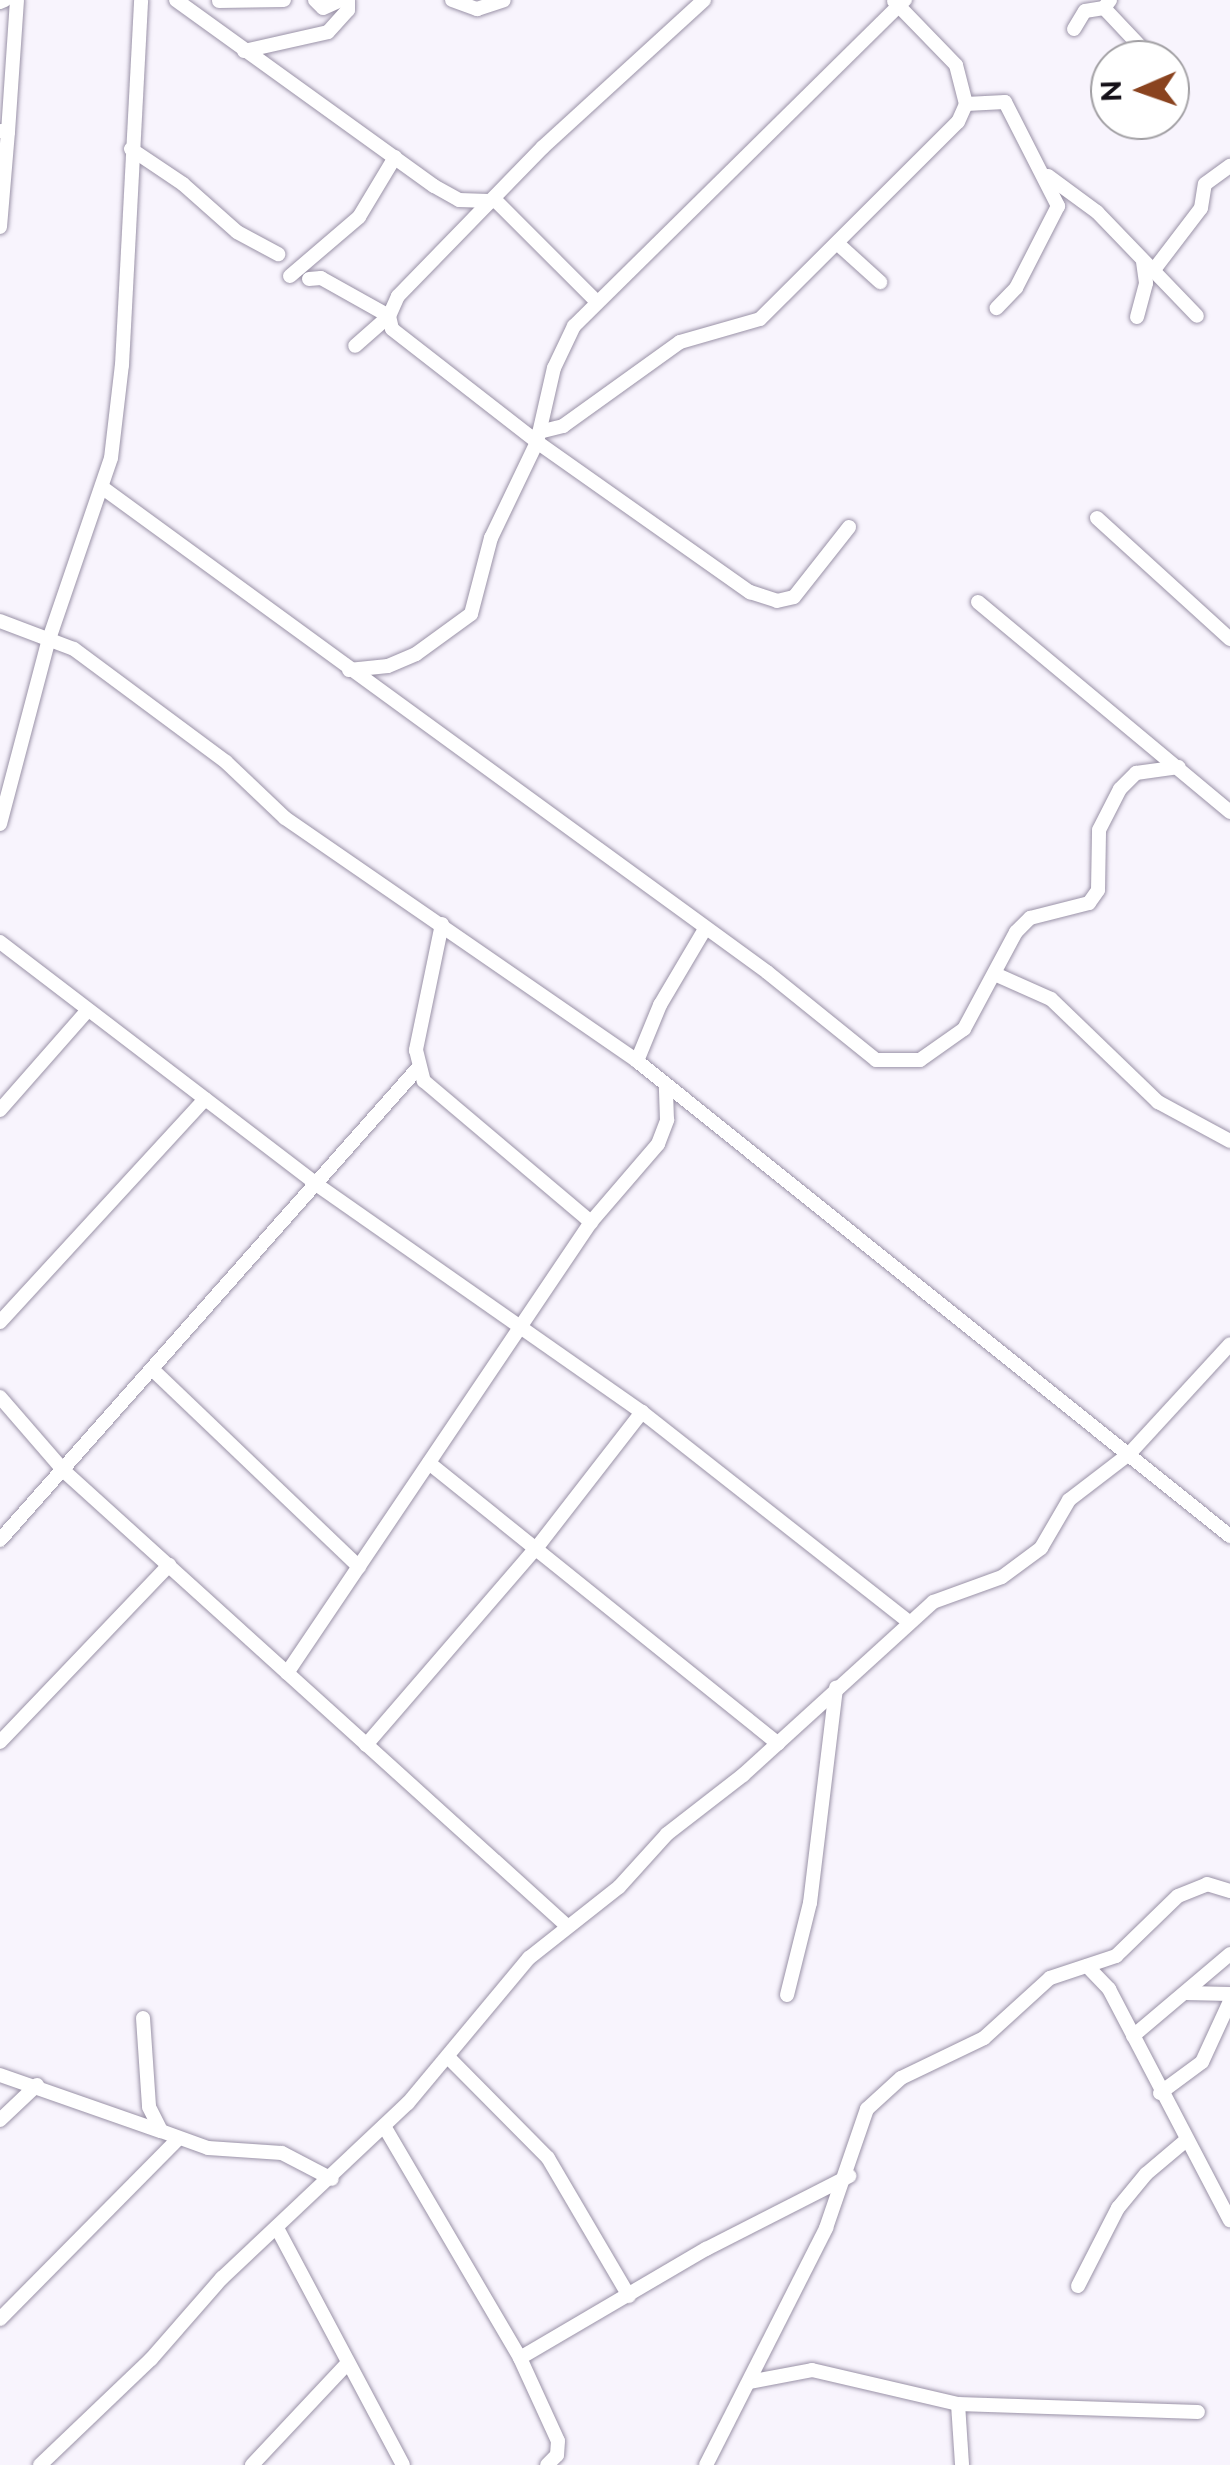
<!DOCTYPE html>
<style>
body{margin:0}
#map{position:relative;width:1230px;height:2465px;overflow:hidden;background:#f8f4fd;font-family:Raleway,sans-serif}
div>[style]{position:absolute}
.roads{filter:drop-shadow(0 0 2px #9a92a7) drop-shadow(0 0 2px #9a92a7)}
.street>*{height:14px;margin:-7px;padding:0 7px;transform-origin:7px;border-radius:7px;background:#fff}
span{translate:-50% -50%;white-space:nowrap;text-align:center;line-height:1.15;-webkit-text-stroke:9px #fff;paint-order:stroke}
.north{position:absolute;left:1090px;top:40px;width:100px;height:100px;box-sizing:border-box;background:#fff;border:2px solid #a19fa3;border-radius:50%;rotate:268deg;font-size:28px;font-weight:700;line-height:40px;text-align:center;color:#141018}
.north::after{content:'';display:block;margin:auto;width:35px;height:45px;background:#8a431f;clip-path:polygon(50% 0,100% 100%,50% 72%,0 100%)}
</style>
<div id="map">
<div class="roads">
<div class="street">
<i style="left:176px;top:0;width:318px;rotate:35.8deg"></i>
<i style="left:434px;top:186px;width:29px;rotate:29deg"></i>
<i style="left:459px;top:200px;width:37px;rotate:2deg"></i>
<i style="left:496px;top:201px;width:141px;rotate:45deg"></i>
<i style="left:315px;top:0;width:11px;rotate:45deg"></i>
<i style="left:323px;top:8px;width:20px;rotate:-24deg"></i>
<i style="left:452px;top:0;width:27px;rotate:20deg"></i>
<i style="left:477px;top:9px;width:28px;rotate:-18deg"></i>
<i style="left:704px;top:0;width:218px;rotate:137.6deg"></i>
<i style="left:543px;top:147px;width:208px;rotate:134.2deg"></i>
<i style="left:398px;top:296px;width:22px;rotate:114deg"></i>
<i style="left:389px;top:316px;width:13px;rotate:77deg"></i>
<i style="left:392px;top:329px;width:184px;rotate:37.9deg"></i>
<i style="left:537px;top:442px;width:261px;rotate:35.2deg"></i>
<i style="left:750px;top:592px;width:28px;rotate:18deg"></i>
<i style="left:777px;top:601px;width:17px;rotate:-13deg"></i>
<i style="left:794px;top:597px;width:89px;rotate:-51.8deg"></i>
<i style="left:1110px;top:0;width:10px;rotate:127deg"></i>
<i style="left:1104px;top:8px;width:71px;rotate:46.7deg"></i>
<i style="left:219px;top:1px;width:65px;rotate:-0.9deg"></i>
<i style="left:0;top:2px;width:5px;rotate:-22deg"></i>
<i style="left:1074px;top:29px;width:21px;rotate:-59deg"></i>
<i style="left:1085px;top:11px;width:19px;rotate:-9deg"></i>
<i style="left:244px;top:51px;width:86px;rotate:-12.7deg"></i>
<i style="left:328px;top:32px;width:30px;rotate:-48deg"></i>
<i style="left:348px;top:10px;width:10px;rotate:-90deg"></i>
<i style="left:1170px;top:77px;width:32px;rotate:86deg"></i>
<i style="left:966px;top:104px;width:39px;rotate:-3deg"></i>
<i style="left:1005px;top:102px;width:117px;rotate:63deg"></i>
<i style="left:1058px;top:206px;width:92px;rotate:117.1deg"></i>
<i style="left:1016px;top:288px;width:28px;rotate:134deg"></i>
<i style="left:8px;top:132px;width:132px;rotate:-86.1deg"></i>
<i style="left:131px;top:149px;width:63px;rotate:33.9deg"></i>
<i style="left:183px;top:184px;width:72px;rotate:41.6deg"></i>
<i style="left:237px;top:232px;width:47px;rotate:28.2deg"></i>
<i style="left:1048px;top:176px;width:61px;rotate:36.3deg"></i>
<i style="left:1097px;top:212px;width:144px;rotate:46.1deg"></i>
<i style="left:0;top:227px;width:95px;rotate:-85.2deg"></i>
<i style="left:8px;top:132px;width:7px;rotate:-172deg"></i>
<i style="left:838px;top:244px;width:57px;rotate:42.1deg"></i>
<i style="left:1153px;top:271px;width:79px;rotate:-52.7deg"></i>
<i style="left:1201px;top:208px;width:24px;rotate:-81deg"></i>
<i style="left:1205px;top:184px;width:31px;rotate:-36deg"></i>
<i style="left:290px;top:276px;width:91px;rotate:-40.5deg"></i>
<i style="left:359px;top:217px;width:70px;rotate:-59deg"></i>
<i style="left:309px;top:279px;width:12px;rotate:-5deg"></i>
<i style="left:321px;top:278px;width:78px;rotate:29.2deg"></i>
<i style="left:389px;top:316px;width:45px;rotate:138.6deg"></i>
<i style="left:1137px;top:317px;width:35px;rotate:-75deg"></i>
<i style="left:1146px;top:283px;width:21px;rotate:-98deg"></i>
<i style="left:539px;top:432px;width:25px;rotate:-14deg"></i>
<i style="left:563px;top:426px;width:144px;rotate:-35.7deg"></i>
<i style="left:680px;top:342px;width:83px;rotate:-16deg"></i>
<i style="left:760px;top:319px;width:279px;rotate:-44.9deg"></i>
<i style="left:958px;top:122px;width:20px;rotate:-66deg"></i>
<i style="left:966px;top:104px;width:40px;rotate:-104.4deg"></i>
<i style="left:956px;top:65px;width:89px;rotate:-134.1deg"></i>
<i style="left:103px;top:488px;width:822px;rotate:36.09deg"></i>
<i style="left:767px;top:972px;width:140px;rotate:38.9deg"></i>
<i style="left:876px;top:1060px;width:44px"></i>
<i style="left:920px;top:1060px;width:54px;rotate:-35.2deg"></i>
<i style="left:964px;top:1029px;width:110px;rotate:-61.8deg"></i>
<i style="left:1016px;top:932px;width:20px;rotate:-45deg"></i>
<i style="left:1030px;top:918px;width:61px;rotate:-14.3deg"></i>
<i style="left:1089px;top:903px;width:16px;rotate:-55deg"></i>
<i style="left:1098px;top:890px;width:60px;rotate:-89deg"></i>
<i style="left:1099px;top:830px;width:46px;rotate:-62.9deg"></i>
<i style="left:1120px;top:789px;width:23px;rotate:-45deg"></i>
<i style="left:1136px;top:773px;width:43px;rotate:-7.9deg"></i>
<i style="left:1097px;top:518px;width:180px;rotate:42.3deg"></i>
<i style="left:978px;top:602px;width:328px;rotate:39.8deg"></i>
<i style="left:0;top:621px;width:79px;rotate:20.7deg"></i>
<i style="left:74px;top:649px;width:189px;rotate:36.6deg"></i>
<i style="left:226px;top:762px;width:81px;rotate:43.5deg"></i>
<i style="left:285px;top:818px;width:428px;rotate:34.6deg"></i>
<i style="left:637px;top:1061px;width:760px;rotate:38.7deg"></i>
<i style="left:349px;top:670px;width:39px;rotate:-6deg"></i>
<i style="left:388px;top:666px;width:30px;rotate:-23deg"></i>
<i style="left:416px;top:654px;width:68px;rotate:-36deg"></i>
<i style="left:471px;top:614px;width:79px;rotate:-75.3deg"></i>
<i style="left:491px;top:538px;width:106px;rotate:-64.4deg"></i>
<i style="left:537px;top:442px;width:76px;rotate:-77.1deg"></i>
<i style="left:554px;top:368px;width:47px;rotate:-64.5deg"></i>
<i style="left:574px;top:326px;width:465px;rotate:-44.6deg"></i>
<i style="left:0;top:824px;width:188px;rotate:-75.2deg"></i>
<i style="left:48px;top:642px;width:194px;rotate:-71.1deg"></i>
<i style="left:111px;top:458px;width:94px;rotate:-83.3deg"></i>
<i style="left:122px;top:365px;width:365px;rotate:-87deg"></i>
<i style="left:442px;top:924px;width:129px;rotate:101.7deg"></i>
<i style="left:416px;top:1050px;width:32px;rotate:76deg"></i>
<i style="left:424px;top:1081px;width:219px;rotate:40.2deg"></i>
<i style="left:0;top:942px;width:398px;rotate:37.4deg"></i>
<i style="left:316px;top:1184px;width:398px;rotate:35deg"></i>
<i style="left:642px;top:1412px;width:340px;rotate:38.2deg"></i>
<i style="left:997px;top:975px;width:59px;rotate:24deg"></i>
<i style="left:1051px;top:999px;width:149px;rotate:43.9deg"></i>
<i style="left:1158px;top:1102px;width:82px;rotate:28.4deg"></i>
<i style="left:637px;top:1061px;width:61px;rotate:-67.7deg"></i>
<i style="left:660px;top:1005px;width:88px;rotate:-59.4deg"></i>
<i style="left:0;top:1110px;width:133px;rotate:-48.7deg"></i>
<i style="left:0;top:1322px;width:303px;rotate:-47.4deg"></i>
<i style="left:153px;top:1370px;width:285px;rotate:43.7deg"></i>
<i style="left:0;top:1397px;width:98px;rotate:49.1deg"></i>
<i style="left:64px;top:1471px;width:677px;rotate:42.13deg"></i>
<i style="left:429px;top:1463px;width:448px;rotate:38.8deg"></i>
<i style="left:0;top:1540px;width:630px;rotate:-48.47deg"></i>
<i style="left:287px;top:1673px;width:544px;rotate:-56.02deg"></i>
<i style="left:591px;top:1222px;width:103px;rotate:-49.3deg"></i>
<i style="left:658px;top:1144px;width:26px;rotate:-69deg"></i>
<i style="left:667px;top:1120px;width:32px;rotate:-92deg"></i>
<i style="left:0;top:1742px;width:245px;rotate:-46.3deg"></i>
<i style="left:366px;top:1745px;width:263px;rotate:-49.2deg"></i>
<i style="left:538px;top:1546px;width:170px;rotate:-52.2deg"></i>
<i style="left:1087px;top:1966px;width:32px;rotate:46deg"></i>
<i style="left:1109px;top:1989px;width:261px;rotate:62.4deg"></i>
<i style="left:1186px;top:1993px;width:44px;rotate:1.3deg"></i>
<i style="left:787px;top:1995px;width:95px;rotate:-76deg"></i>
<i style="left:810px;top:1903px;width:217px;rotate:-83.1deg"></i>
<i style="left:143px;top:2018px;width:89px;rotate:86.1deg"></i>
<i style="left:149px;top:2107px;width:27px;rotate:63deg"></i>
<i style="left:161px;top:2131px;width:50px;rotate:19.9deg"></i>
<i style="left:208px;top:2148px;width:74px;rotate:3.9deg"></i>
<i style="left:282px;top:2153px;width:56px;rotate:27.5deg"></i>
<i style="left:1133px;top:2036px;width:127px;rotate:-40.2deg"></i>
<i style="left:448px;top:2057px;width:142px;rotate:45.3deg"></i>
<i style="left:548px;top:2158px;width:160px;rotate:59.6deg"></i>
<i style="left:0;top:2075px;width:170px;rotate:19.3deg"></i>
<i style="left:1160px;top:2093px;width:52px;rotate:-36.4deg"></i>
<i style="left:1202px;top:2062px;width:67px;rotate:-65.3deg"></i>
<i style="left:0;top:2120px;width:51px;rotate:-43.4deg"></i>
<i style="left:384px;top:2126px;width:269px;rotate:59.6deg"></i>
<i style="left:520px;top:2358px;width:91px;rotate:65.4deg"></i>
<i style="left:558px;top:2441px;width:14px;rotate:94deg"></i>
<i style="left:557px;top:2455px;width:14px;rotate:135deg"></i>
<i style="left:277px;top:2228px;width:268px;rotate:62deg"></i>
<i style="left:1078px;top:2286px;width:88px;rotate:-62.9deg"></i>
<i style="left:1118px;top:2208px;width:44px;rotate:-50.5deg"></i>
<i style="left:1146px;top:2174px;width:51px;rotate:-40.2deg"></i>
<i style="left:0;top:2319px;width:253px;rotate:-45.3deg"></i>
<i style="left:520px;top:2358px;width:216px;rotate:-30.4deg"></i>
<i style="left:706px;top:2249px;width:161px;rotate:-27deg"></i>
<i style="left:749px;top:2382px;width:64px;rotate:-10.8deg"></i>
<i style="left:812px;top:2370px;width:150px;rotate:13.1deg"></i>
<i style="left:958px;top:2404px;width:240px;rotate:1.9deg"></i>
<i style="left:958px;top:2404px;width:61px;rotate:86.2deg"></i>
<i style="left:40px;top:2465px;width:153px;rotate:-43.7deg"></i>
<i style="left:151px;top:2359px;width:108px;rotate:-48.8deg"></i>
<i style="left:222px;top:2278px;width:255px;rotate:-43.3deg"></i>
<i style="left:408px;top:2103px;width:189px;rotate:-50.2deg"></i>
<i style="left:529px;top:1958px;width:115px;rotate:-38.3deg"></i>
<i style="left:619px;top:1887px;width:72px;rotate:-47.8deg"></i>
<i style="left:667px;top:1834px;width:96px;rotate:-37.8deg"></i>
<i style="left:743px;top:1775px;width:257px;rotate:-42.3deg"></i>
<i style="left:933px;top:1602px;width:73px;rotate:-19.9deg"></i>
<i style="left:1002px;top:1577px;width:49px;rotate:-36.6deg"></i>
<i style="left:1041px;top:1548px;width:56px;rotate:-59.7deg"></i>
<i style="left:1069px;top:1500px;width:76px;rotate:-37.5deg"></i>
<i style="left:1129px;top:1454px;width:149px;rotate:-47.4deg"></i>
<i style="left:252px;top:2465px;width:137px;rotate:-46.8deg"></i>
<i style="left:706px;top:2465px;width:266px;rotate:-63.1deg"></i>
<i style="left:826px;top:2228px;width:126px;rotate:-71deg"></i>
<i style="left:867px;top:2109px;width:46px;rotate:-42.4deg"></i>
<i style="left:901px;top:2078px;width:92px;rotate:-25.7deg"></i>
<i style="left:984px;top:2038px;width:89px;rotate:-42.3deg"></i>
<i style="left:1050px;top:1978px;width:70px;rotate:-18.4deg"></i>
<i style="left:1116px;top:1956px;width:86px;rotate:-44.1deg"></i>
<i style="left:1178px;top:1896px;width:31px;rotate:-22deg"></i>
<i style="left:1207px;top:1884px;width:24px;rotate:17deg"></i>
</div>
</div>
<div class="north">N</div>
</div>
